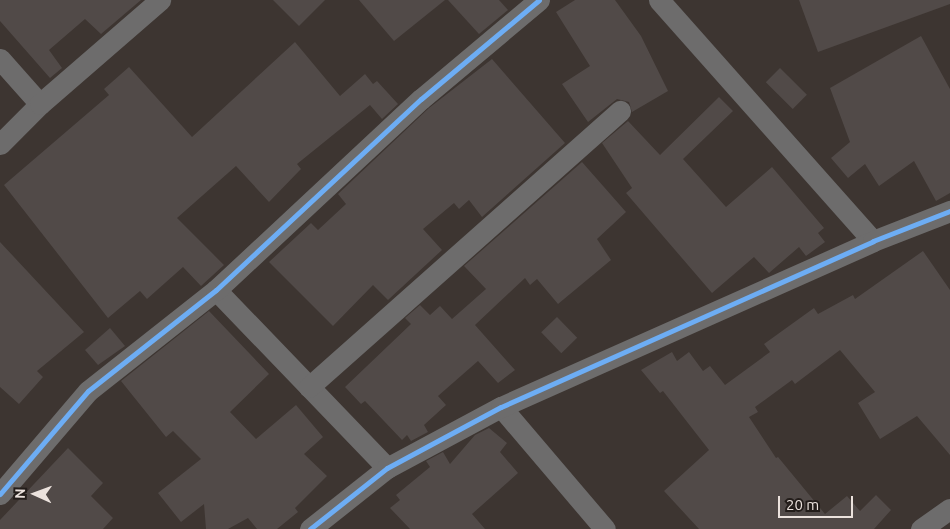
<!DOCTYPE html>
<style>
body{margin:0}
#map{position:relative;width:950px;height:529px;overflow:hidden;background:#3d3531;font-family:Ubuntu,sans-serif}
div>[style]{position:absolute}
.building>*{inset:0;background:#514a48;transform-origin:0 0}
.street>*{height:21px;margin:-10.5px;padding:0 10.5px;transform-origin:10.5px;border-radius:10.5px;background:#6d6c6c}
.cycleway>*{height:5px;margin:-2.5px;padding:0 2.5px;transform-origin:2.5px;border-radius:2.5px;background:#6dadf4}
span{translate:-50% -50%;white-space:nowrap;text-align:center;line-height:1.15;-webkit-text-stroke:5px #231d1a;paint-order:stroke}
.north{position:absolute;left:10px;top:469px;width:50px;height:50px;-webkit-text-stroke:4px #231d1a;paint-order:stroke;rotate:272deg;font-size:14px;font-weight:700;line-height:20px;text-align:center;color:#ebe2dd}
.north::after{content:'';display:block;margin:auto;width:18px;height:22px;background:#ebe2dd;clip-path:polygon(50% 0,100% 100%,50% 72%,0 100%)}
.scale{position:absolute;left:778px;top:496px;width:75px;height:22px;box-sizing:border-box;border:2px solid #ebe2dd;border-top:0;padding-left:6px;font-size:15px;line-height:18px;white-space:nowrap;color:#ebe2dd;-webkit-text-stroke:4px #231d1a;paint-order:stroke}
</style>
<div id="map">
<div class="building">
<i style="clip-path:polygon(0 0,141px 0,101px 34px,85px 19px,49px 50px,62px 68px,50px 78px,0 21px)"></i>
<i style="clip-path:polygon(273px 0,325px 0,299px 26px)"></i>
<i style="clip-path:polygon(359px 0,445px 0,394px 41px)"></i>
<i style="clip-path:polygon(448px 0,499px 0,508px 10px,479px 34px)"></i>
<i style="clip-path:polygon(575px 0,615px 0,641px 36px,668px 91px,632px 112px,629px 102px,617px 99px,588px 122px,562px 84px,590px 66px,556px 12px)"></i>
<i style="clip-path:polygon(799px 0,950px 0,950px 4px,818px 52px)"></i>
<i style="clip-path:polygon(921px 36px,950px 89px,950px 193px,936px 201px,914px 161px,879px 186px,865px 164px,848px 178px,831px 158px,850px 142px,830px 88px)"></i>
<i style="clip-path:polygon(295px 42px,340px 96px,365px 74px,373px 84px,377px 81px,398px 104px,382px 119px,370px 105px,297px 164px,301px 169px,269px 202px,236px 166px,177px 218px,224px 265px,201px 286px,183px 267px,147px 299px,140px 291px,108px 318px,4px 185px,109px 95px,104px 89px,129px 67px,192px 137px)"></i>
<i style="clip-path:polygon(492px 59px,565px 143px,482px 217px,469px 200px,459px 209px,454px 203px,423px 229px,442px 250px,388px 300px,373px 285px,333px 326px,269px 262px,311px 223px,318px 230px,346px 204px,338px 194px,429px 108px)"></i>
<i style="left:780px;top:68px;width:38px;height:20px;rotate:45deg"></i>
<i style="clip-path:polygon(719px 97px,733px 111px,683px 159px,726px 207px,772px 167px,824px 228px,818px 233px,825px 242px,806px 256px,799px 247px,769px 273px,754px 257px,712px 293px,626px 193px,632px 188px,602px 143px,628px 121px,660px 155px)"></i>
<i style="clip-path:polygon(582px 162px,626px 212px,597px 239px,611px 260px,558px 304px,537px 279px,530px 285px,525px 278px,475px 325px,515px 370px,498px 383px,478px 361px,438px 396px,446px 405px,424px 425px,428px 432px,411px 441px,407px 435px,402px 440px,365px 401px,361px 404px,345px 387px,411px 324px,405px 318px,420px 305px,430px 315px,440px 306px,452px 319px,486px 289px,464px 266px)"></i>
<i style="clip-path:polygon(0 242px,84px 332px,37px 371px,43px 377px,19px 404px,0 387px)"></i>
<i style="clip-path:polygon(923px 251px,950px 290px,950px 455px,917px 416px,880px 439px,858px 403px,875px 392px,840px 350px,795px 384px,792px 380px,755px 407px,758px 412px,749px 417px,776px 458px,778px 457px,825px 514px,847px 496px,860px 511px,876px 495px,891px 510px,874px 529px,699px 529px,664px 491px,709px 450px,663px 391px,660px 393px,641px 370px,672px 352px,677px 361px,689px 352px,703px 371px,710px 366px,725px 385px,770px 352px,764px 344px,814px 308px,818px 314px,853px 295px,855px 299px)"></i>
<i style="clip-path:polygon(209px 311px,269px 374px,230px 412px,256px 439px,296px 405px,323px 437px,304px 454px,327px 476px,295px 508px,298px 512px,277px 529px,257px 529px,248px 518px,228px 529px,206px 529px,204px 504px,181px 522px,158px 493px,201px 459px,173px 431px,166px 437px,121px 381px)"></i>
<i style="left:557px;top:317px;width:29px;height:22px;rotate:46deg"></i>
<i style="clip-path:polygon(110px 328px,125px 346px,98px 365px,85px 350px)"></i>
<i style="clip-path:polygon(489px 428px,507px 443px,500px 452px,518px 473px,472px 514px,485px 529px,410px 529px,390px 508px,400px 500px,396px 495px,430px 467px,426px 461px,443px 452px,450px 464px,475px 435px)"></i>
<i style="clip-path:polygon(68px 448px,103px 483px,91px 496px,113px 518px,103px 529px,0 529px,0 520px)"></i>
</div>
<div class="street">
<i style="left:659px;top:0;width:322px;rotate:48.4deg"></i>
<i style="left:0;top:59px;width:60px;rotate:48.4deg"></i>
<i style="left:0;top:144px;width:57px;rotate:-45deg"></i>
<i style="left:40px;top:104px;width:159px;rotate:-40.9deg"></i>
<i style="left:216px;top:290px;width:247px;rotate:46.1deg"></i>
<i style="left:309px;top:387px;width:416px;rotate:-41.6deg"></i>
<i style="left:501px;top:407px;width:160px;rotate:49.6deg"></i>
<i style="left:0;top:494px;width:135px;rotate:-49.5deg"></i>
<i style="left:88px;top:391px;width:163px;rotate:-38.3deg"></i>
<i style="left:216px;top:290px;width:280px;rotate:-43deg"></i>
<i style="left:421px;top:99px;width:154px;rotate:-40deg"></i>
<i style="left:310px;top:529px;width:98px;rotate:-38.4deg"></i>
<i style="left:387px;top:468px;width:129px;rotate:-28.2deg"></i>
<i style="left:501px;top:407px;width:407px;rotate:-24deg"></i>
<i style="left:873px;top:241px;width:83px;rotate:-21.3deg"></i>
<i style="left:921px;top:529px;width:35px;rotate:-35deg"></i>
</div>
<div class="cycleway">
<i style="left:0;top:494px;width:135px;rotate:-49.5deg"></i>
<i style="left:88px;top:391px;width:163px;rotate:-38.3deg"></i>
<i style="left:216px;top:290px;width:280px;rotate:-43deg"></i>
<i style="left:421px;top:99px;width:154px;rotate:-40deg"></i>
<i style="left:310px;top:529px;width:98px;rotate:-38.4deg"></i>
<i style="left:387px;top:468px;width:129px;rotate:-28.2deg"></i>
<i style="left:501px;top:407px;width:407px;rotate:-24deg"></i>
<i style="left:873px;top:241px;width:83px;rotate:-21.3deg"></i>
</div>
<div class="north">N</div>
<div class="scale">20 m</div>
</div>
